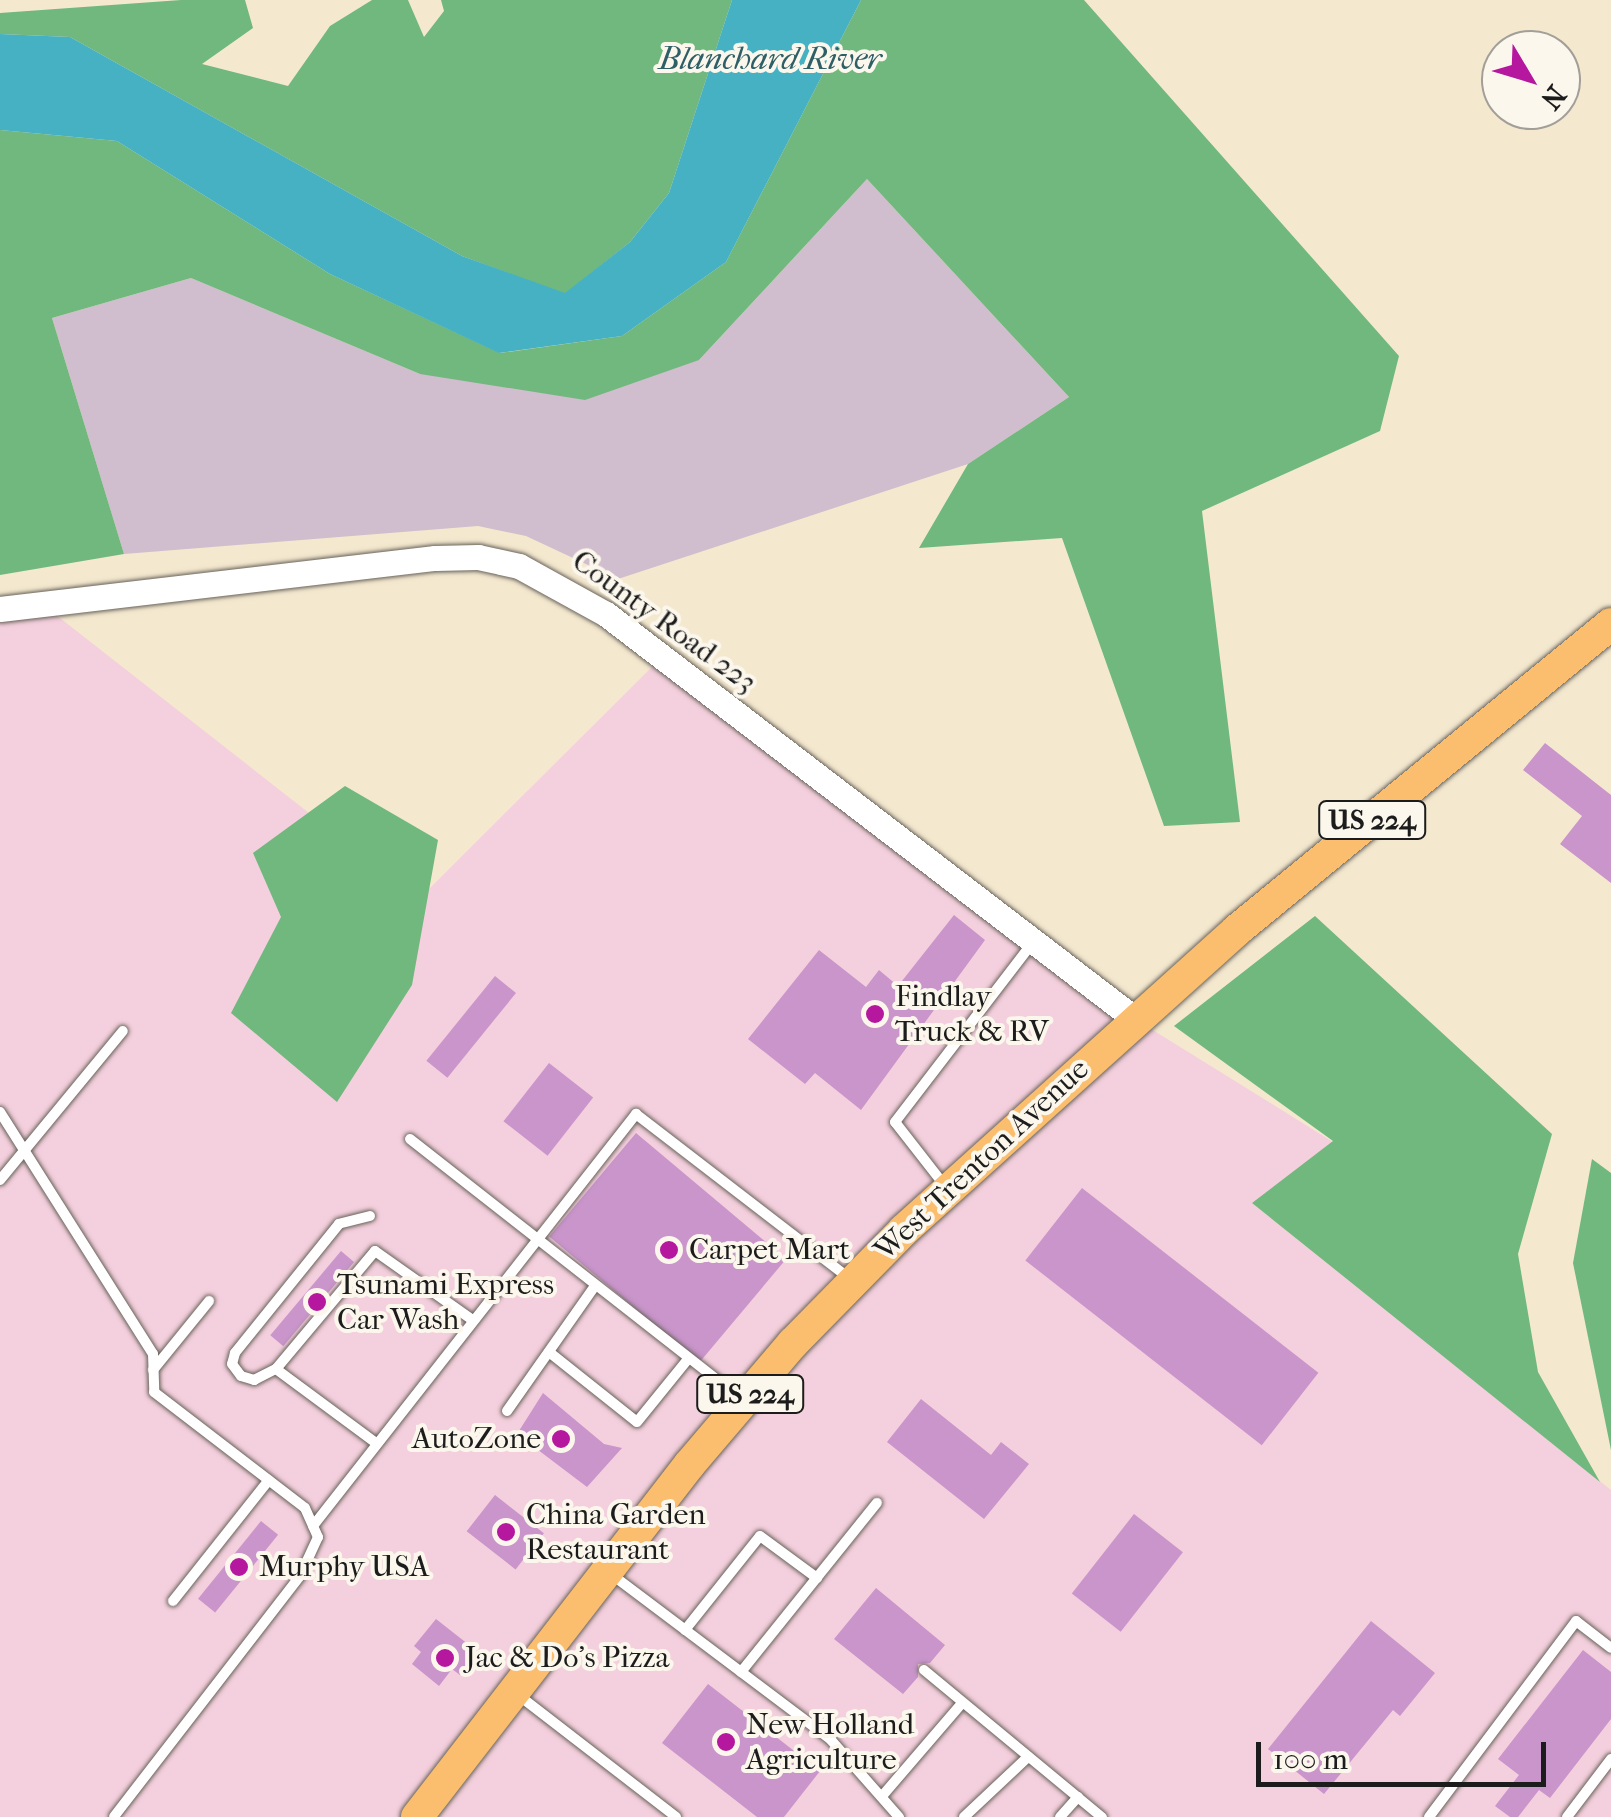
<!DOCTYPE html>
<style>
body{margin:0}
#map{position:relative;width:1611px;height:1817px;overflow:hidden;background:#f4e8cf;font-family:"IM FELL French Canon",serif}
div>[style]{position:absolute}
.built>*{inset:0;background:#f4cfdd}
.industrial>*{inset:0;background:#d0bdcd}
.forest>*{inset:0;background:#70b87e}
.water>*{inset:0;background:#45b1c2}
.building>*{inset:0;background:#c995cb;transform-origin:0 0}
.roads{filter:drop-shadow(0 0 2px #68635b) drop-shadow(0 0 2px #68635b)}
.service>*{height:10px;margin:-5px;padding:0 5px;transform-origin:5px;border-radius:5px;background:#fff}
.tertiary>*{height:25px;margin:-12.5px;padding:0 12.5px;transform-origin:12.5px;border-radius:12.5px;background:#fff}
.primary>*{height:32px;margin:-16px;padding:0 16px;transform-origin:16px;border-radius:16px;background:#fbbe6e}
.dots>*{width:28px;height:28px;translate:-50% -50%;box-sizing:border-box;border:5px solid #fbf7ec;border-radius:50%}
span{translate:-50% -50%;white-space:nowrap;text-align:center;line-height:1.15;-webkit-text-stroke:8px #fbf7ec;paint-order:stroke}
.shield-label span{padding:2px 8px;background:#fbf7ec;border:2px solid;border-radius:8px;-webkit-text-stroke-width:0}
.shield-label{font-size:28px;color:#1c1c1c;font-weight:700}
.street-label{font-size:30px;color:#1c1c1c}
.poi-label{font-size:30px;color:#1c1c1c}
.left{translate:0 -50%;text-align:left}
.right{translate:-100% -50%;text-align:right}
.water-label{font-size:32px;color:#2e5f67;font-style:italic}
.north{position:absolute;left:1481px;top:30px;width:100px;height:100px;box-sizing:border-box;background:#fbf7ec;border:2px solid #a29f99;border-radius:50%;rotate:128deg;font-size:28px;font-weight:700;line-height:40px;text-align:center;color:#1c1c1c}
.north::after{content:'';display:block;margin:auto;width:35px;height:45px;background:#b5179e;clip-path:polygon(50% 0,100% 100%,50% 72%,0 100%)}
.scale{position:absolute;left:1256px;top:1742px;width:290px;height:45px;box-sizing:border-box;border:5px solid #1c1c1c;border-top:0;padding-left:12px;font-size:30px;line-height:35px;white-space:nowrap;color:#1c1c1c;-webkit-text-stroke:8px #fbf7ec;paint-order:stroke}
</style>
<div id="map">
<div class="built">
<i style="clip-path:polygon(42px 604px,419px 899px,662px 657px,1135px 1019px,1333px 1142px,1252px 1203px,1611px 1490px,1611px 1817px,0 1817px,0 609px)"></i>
</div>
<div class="industrial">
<i style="clip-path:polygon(867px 179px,1069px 397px,968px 464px,618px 579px,526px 536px,478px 526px,124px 554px,52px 318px,191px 278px,420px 374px,699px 360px)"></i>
</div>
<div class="forest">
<i style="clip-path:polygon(181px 0,245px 0,253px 28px,202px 64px,288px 86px,330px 26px,372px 0,408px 0,424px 37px,444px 11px,441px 0,732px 0,669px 193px,630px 242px,565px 294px,462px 256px,70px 37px,0 34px,0 13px)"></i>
<i style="clip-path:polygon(861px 0,1084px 0,1399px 356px,1380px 431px,1202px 511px,1240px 822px,1164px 826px,1062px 538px,919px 548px,968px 464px,1069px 397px,867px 179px,699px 360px,585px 400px,420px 374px,191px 278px,52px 318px,124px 554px,0 575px,0 130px,117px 141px,330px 274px,500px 353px,622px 336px,726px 262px)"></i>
<i style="clip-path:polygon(345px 786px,438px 840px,412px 985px,337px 1102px,231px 1013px,281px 917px,253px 853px)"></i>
<i style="clip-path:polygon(1315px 916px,1552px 1134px,1518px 1254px,1538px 1372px,1600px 1482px,1252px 1203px,1333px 1141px,1174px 1026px)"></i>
<i style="clip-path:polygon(1592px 1159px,1611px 1173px,1611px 1450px,1573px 1263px)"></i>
</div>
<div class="water">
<i style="clip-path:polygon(732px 0,861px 0,726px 262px,622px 336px,499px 353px,330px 274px,117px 141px,0 130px,0 34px,70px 37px,462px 256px,565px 293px,630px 242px,669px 193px)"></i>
</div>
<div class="building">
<i style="clip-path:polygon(1545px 743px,1611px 795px,1611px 883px,1560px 844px,1582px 816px,1523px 770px)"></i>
<i style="clip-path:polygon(954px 915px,985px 940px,861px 1110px,815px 1073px,805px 1084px,748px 1039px,819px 950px,866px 987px,879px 970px,898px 986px)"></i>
<i style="left:495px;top:976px;width:27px;height:109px;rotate:39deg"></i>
<i style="left:549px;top:1063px;width:56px;height:74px;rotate:38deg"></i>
<i style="left:636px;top:1133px;width:196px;height:135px;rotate:40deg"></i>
<i style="left:1082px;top:1188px;width:300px;height:92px;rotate:38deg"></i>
<i style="left:341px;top:1251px;width:17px;height:110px;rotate:40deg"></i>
<i style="clip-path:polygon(543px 1393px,604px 1444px,622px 1448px,587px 1487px,517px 1434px)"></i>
<i style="clip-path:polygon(921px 1399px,991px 1455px,1001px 1442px,1029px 1464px,984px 1519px,887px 1442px)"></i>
<i style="left:495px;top:1495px;width:62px;height:46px;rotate:38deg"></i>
<i style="left:1134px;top:1514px;width:62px;height:101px;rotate:38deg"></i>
<i style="left:261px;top:1521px;width:22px;height:100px;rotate:39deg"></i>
<i style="clip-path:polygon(876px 1588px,945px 1645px,930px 1663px,918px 1664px,918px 1677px,903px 1694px,834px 1639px)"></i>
<i style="clip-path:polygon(436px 1619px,478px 1652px,460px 1675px,452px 1669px,439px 1686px,412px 1664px,421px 1652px,414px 1646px)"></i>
<i style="clip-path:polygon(1371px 1621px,1435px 1673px,1400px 1716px,1393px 1710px,1324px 1794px,1268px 1749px)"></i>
<i style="clip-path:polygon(1583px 1650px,1611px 1672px,1611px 1719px,1550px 1798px,1539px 1790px,1518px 1817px,1510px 1817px,1495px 1806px,1519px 1775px,1498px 1759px)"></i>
<i style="clip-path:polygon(708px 1684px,820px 1771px,784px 1817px,757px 1817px,662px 1743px)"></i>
</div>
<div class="roads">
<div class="service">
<i style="left:0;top:1112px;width:286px;rotate:57.7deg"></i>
<i style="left:153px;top:1354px;width:38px;rotate:88deg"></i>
<i style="left:154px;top:1392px;width:190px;rotate:37.5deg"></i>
<i style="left:305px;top:1508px;width:32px;rotate:66deg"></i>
<i style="left:318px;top:1537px;width:43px;rotate:114.8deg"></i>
<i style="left:300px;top:1576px;width:304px;rotate:127.7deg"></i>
<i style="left:410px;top:1139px;width:418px;rotate:38.1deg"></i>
<i style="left:0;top:1180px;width:193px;rotate:-50.5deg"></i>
<i style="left:945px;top:1186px;width:81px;rotate:-128deg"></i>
<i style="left:895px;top:1122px;width:227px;rotate:-52.5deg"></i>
<i style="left:370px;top:1216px;width:32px;rotate:166deg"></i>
<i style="left:339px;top:1224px;width:166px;rotate:128.9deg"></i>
<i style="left:235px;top:1353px;width:11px;rotate:105deg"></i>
<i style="left:232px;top:1364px;width:15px;rotate:53deg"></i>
<i style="left:241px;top:1376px;width:14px;rotate:17deg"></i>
<i style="left:254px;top:1380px;width:25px;rotate:-27deg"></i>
<i style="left:276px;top:1369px;width:154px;rotate:-50deg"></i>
<i style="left:375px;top:1251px;width:118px;rotate:35.3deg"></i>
<i style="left:549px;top:1352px;width:112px;rotate:38.5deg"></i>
<i style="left:637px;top:1422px;width:81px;rotate:-51deg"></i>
<i style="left:276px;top:1369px;width:124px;rotate:36.5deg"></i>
<i style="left:153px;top:1370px;width:89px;rotate:-50.9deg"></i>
<i style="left:507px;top:1411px;width:153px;rotate:-54.9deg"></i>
<i style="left:313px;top:1526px;width:524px;rotate:-51.9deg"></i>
<i style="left:636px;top:1114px;width:269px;rotate:37.6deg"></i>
<i style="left:611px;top:1574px;width:276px;rotate:37deg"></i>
<i style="left:831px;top:1740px;width:103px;rotate:48.6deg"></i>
<i style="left:173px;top:1601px;width:154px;rotate:-51.6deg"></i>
<i style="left:685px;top:1630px;width:120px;rotate:-51.4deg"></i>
<i style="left:760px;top:1536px;width:71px;rotate:36.4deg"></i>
<i style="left:924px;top:1670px;width:231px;rotate:39.6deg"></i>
<i style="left:741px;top:1672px;width:217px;rotate:-51.2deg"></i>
<i style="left:517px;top:1694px;width:201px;rotate:37.7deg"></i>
<i style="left:883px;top:1795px;width:121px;rotate:-49.3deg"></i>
<i style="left:964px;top:1817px;width:88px;rotate:-43.2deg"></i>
<i style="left:1060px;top:1817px;width:27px;rotate:-48deg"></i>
<i style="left:1429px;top:1817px;width:245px;rotate:-53.1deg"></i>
<i style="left:1576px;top:1621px;width:44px;rotate:37.6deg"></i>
<i style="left:1567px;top:1817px;width:73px;rotate:-52.8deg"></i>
</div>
<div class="tertiary">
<i style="left:0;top:609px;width:438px;rotate:-6.7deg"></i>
<i style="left:435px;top:558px;width:43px;rotate:-1.3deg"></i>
<i style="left:478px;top:557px;width:42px;rotate:12.4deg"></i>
<i style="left:519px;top:566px;width:99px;rotate:28.9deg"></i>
<i style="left:606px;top:614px;width:666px;rotate:37.44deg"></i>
</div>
<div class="primary">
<i style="left:417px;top:1817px;width:446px;rotate:-52.3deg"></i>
<i style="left:690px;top:1464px;width:159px;rotate:-49.6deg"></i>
<i style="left:793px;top:1343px;width:158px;rotate:-45.5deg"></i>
<i style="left:904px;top:1230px;width:448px;rotate:-42deg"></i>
<i style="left:1237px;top:930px;width:483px;rotate:-39.3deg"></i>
</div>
</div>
<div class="dots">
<i style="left:875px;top:1014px;background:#b5179e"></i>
<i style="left:669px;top:1250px;background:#b5179e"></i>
<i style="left:317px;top:1302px;background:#b5179e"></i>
<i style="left:561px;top:1439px;background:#b5179e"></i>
<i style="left:506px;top:1532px;background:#b5179e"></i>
<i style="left:239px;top:1567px;background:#b5179e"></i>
<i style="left:445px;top:1658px;background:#b5179e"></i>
<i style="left:726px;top:1742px;background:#b5179e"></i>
</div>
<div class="shield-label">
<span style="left:1372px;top:820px">US 224</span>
<span style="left:750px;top:1394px">US 224</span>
</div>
<div class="street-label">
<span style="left:664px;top:622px;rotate:36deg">County Road 223</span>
<span style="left:982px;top:1160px;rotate:-43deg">West Trenton Avenue</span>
</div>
<div class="poi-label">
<span class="left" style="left:895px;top:1014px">Findlay<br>Truck &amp; RV</span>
<span class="left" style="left:689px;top:1250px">Carpet Mart</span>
<span class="left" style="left:337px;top:1302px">Tsunami Express<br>Car Wash</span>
<span class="right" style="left:541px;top:1439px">AutoZone</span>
<span class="left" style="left:526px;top:1532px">China Garden<br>Restaurant</span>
<span class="left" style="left:259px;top:1567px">Murphy USA</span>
<span class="left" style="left:465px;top:1658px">Jac &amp; Do's Pizza</span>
<span class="left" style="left:746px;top:1742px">New Holland<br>Agriculture</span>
</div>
<div class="water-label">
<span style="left:770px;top:59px">Blanchard River</span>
</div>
<div class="north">N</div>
<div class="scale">100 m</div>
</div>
